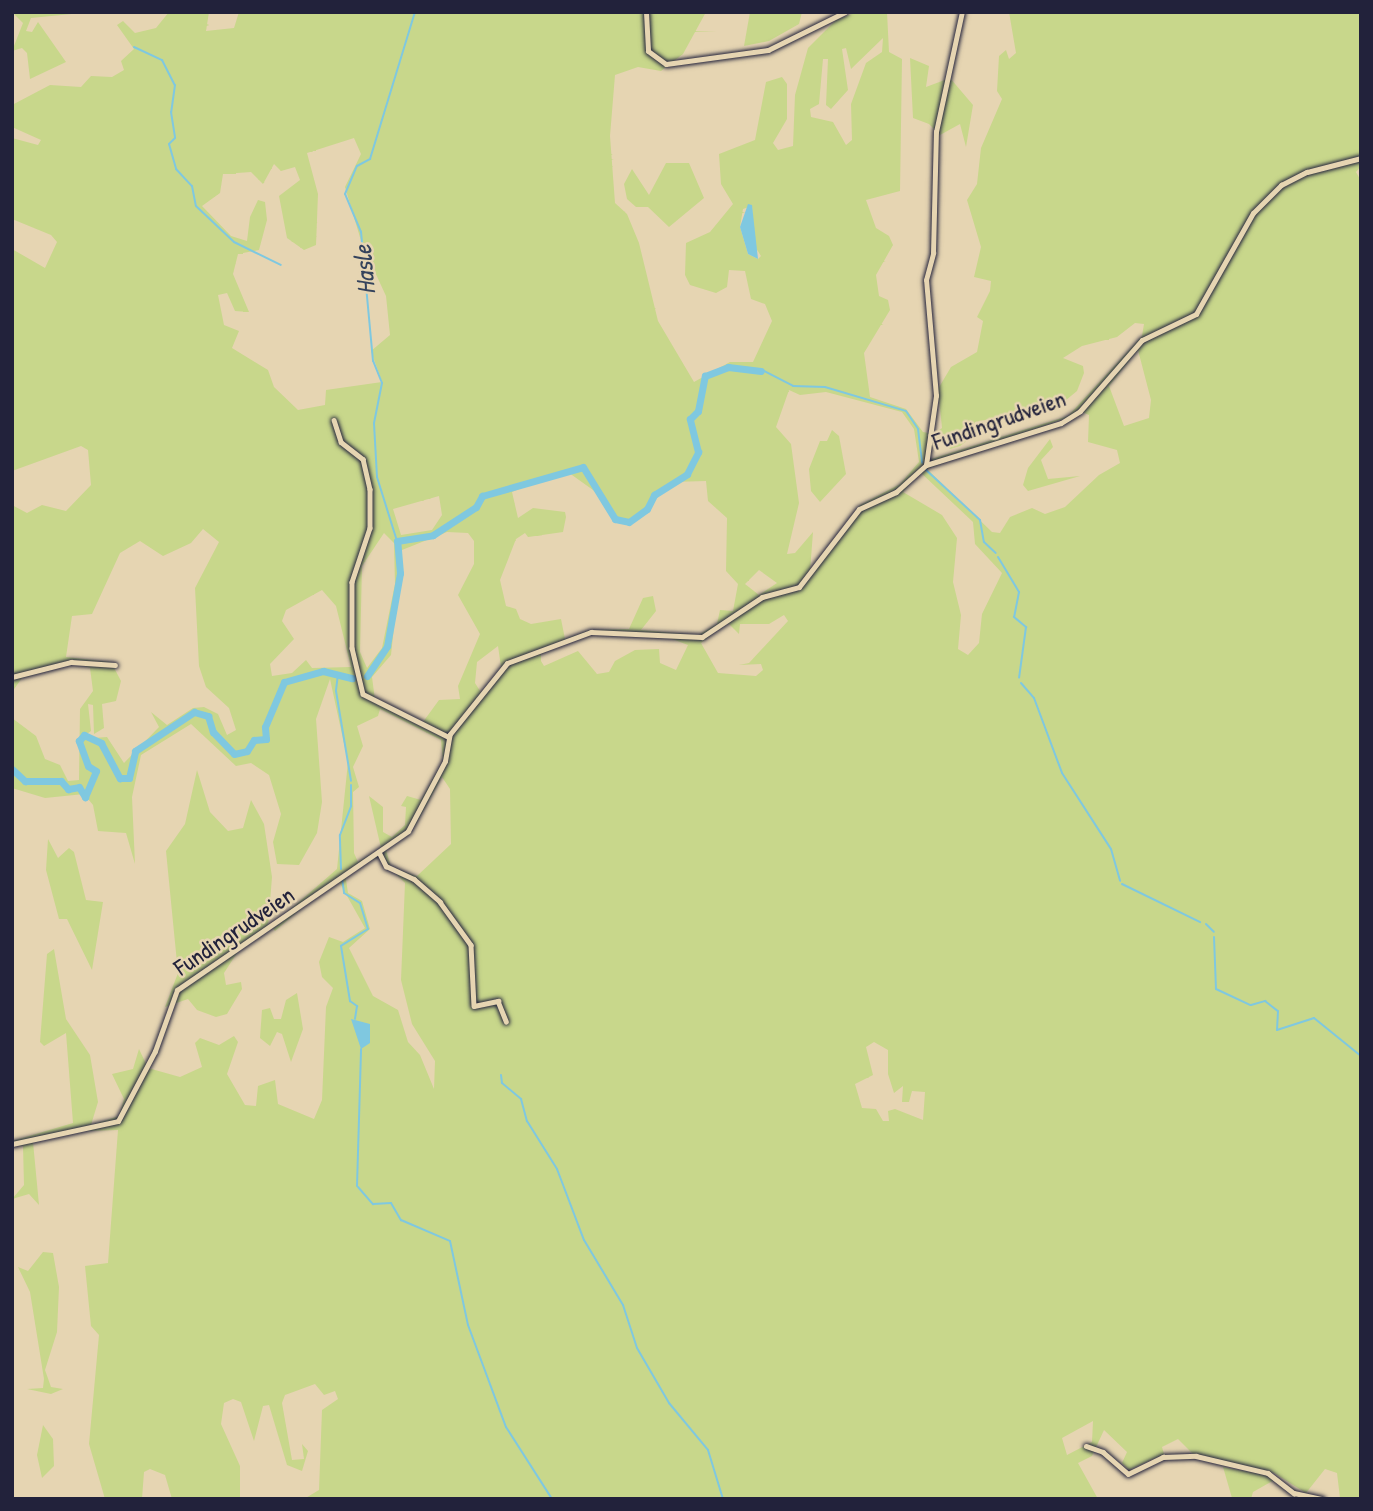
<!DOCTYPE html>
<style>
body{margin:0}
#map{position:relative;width:1373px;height:1511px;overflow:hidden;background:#e6d5b2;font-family:"Patrick Hand",sans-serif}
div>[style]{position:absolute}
.green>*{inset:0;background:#c8d78b}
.water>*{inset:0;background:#7fc8e0}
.stream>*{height:2px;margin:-1px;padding:0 1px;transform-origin:1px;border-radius:1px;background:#7fc8e0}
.river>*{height:7px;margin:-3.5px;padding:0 3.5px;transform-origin:3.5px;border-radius:3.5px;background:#7fc8e0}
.roads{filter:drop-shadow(0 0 2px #22223b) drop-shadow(0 0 2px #22223b)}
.minor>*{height:4.5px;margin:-2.25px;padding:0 2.25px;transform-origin:2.25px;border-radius:2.25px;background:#e6d5b2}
.tertiary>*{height:5px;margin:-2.5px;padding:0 2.5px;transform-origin:2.5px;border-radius:2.5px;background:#e6d5b2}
span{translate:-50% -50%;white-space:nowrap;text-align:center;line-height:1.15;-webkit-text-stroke:5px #e6d5b2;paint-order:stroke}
.street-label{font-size:24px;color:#22223b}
.water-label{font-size:26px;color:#35435c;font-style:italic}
.frame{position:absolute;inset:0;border:14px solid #22223b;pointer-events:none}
</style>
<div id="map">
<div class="green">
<i style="clip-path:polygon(12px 12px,92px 12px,31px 18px,26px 31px,32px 32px,38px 22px,66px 62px,30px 79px,27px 53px,22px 48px,12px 51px,23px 23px)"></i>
<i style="clip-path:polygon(evenodd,169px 12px,209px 12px,206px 31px,234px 28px,239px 12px,706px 12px,683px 54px,661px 71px,638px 67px,615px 75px,610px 136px,615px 203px,627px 214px,639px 243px,658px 321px,694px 382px,730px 362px,753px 362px,772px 321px,765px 304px,751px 299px,745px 271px,729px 270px,727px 287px,716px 293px,690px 285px,685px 275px,686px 243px,710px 232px,733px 204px,721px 184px,719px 154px,755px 140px,766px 82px,782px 77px,787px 84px,787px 119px,773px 143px,778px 150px,793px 146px,795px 95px,808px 48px,836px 20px,857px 12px,887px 12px,889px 52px,902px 59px,900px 191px,866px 200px,876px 228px,889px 236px,893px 245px,876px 275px,879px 296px,888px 300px,890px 310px,864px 353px,870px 397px,906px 409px,923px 432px,934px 434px,942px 428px,938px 389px,951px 367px,977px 352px,983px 321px,977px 317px,990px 291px,991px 281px,974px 277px,981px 247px,967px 200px,977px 184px,981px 148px,1002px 99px,997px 91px,999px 56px,1006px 50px,1009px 59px,1016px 53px,1009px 12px,1361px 12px,1361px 166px,1356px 172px,1361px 181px,1361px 1499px,1340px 1498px,1337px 1473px,1325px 1469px,1306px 1493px,1274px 1473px,1194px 1455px,1178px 1439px,1162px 1447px,1164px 1454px,1129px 1470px,1122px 1463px,1127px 1452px,1104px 1430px,1092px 1456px,1078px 1463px,1098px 1499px,304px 1499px,319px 1490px,322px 1410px,338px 1399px,335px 1391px,324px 1395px,315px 1384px,285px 1395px,282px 1403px,292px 1460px,304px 1459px,302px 1444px,308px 1451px,302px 1471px,287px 1465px,269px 1405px,263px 1406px,254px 1441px,241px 1402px,233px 1399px,224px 1403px,221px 1424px,240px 1466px,240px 1499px,172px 1499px,165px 1475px,150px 1469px,144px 1472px,142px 1499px,105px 1499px,89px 1444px,99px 1335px,91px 1326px,85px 1266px,108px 1263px,118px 1130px,60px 1132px,33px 1142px,39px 1205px,29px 1194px,12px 1199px,24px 1185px,23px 1146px,12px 1146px,12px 1141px,73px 1123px,66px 1033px,44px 1046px,40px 1042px,47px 954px,54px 949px,66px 1019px,90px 1055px,98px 1102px,91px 1125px,119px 1116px,124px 1099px,112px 1074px,133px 1069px,139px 1049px,148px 1068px,180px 1077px,202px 1067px,195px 1043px,200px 1038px,219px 1045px,234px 1036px,238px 1042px,227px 1074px,245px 1105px,256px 1106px,258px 1086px,275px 1080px,278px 1104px,314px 1119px,322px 1100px,326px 1007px,333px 988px,322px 977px,319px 962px,329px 937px,343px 942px,365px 928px,337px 878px,275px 931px,271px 926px,337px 869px,348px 762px,330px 679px,316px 719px,322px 802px,317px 833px,299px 865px,277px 864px,273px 842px,281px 814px,269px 775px,251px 763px,236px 766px,191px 724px,141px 755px,132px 797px,135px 864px,126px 833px,98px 831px,93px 805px,84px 794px,45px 798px,12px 788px,12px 718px,36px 736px,45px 759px,60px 765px,68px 781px,79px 780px,80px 709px,93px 691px,90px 668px,77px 663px,22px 678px,12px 692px,12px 505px,27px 513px,42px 505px,66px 511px,91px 485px,88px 450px,81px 446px,12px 471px,12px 249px,45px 268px,57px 242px,51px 235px,12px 219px,12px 138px,38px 145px,41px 140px,12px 127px,12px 105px,50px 85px,81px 87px,91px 76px,112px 77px,124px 70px,121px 61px,134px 49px,117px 25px,123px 21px,135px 33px,156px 28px,169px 12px,883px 38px,882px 52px,866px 63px,851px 104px,852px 140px,846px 145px,833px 122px,811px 117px,810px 109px,819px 104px,823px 59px,828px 59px,826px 105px,831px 109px,848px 90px,842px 49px,846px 48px,851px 69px,883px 38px,169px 12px,354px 138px,361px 154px,345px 187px,362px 244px,386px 296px,390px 335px,371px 351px,382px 382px,326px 390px,325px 405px,298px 410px,274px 387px,268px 370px,232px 348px,239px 331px,224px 325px,218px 295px,227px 293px,235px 311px,249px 312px,233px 274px,238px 254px,259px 250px,267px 220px,265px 202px,258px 200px,250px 217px,247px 241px,231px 236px,202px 206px,220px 193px,223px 174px,251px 172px,263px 184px,274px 164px,281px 171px,295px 167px,300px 180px,279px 196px,287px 238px,304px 250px,316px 245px,318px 194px,307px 153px,354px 138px,169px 12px,752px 206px,754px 245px,761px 256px,758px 259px,748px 254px,740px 227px,743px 209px,752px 206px,169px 12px,1135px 323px,1144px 324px,1142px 336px,1068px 416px,928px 460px,935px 437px,950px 449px,960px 446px,972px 437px,975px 422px,1060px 405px,1077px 391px,1084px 373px,1083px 366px,1063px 358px,1082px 346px,1117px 337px,1135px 323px,169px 12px,1138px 350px,1151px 400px,1149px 418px,1124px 426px,1109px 386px,1138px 350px,169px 12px,789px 390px,800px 395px,826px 392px,902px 412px,914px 429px,919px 462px,900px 484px,860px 505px,810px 571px,813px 532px,795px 553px,787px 554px,799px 503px,791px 444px,776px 427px,789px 390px,169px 12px,1082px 412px,1089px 415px,1088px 442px,1117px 450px,1120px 463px,1099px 475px,1065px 507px,1045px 514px,1032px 508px,1010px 517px,1000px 533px,992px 532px,927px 469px,1082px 412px,169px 12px,565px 470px,600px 495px,623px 523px,647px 509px,654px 496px,672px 482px,706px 481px,708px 501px,727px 518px,726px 571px,738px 584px,733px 611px,720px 610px,717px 624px,698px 635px,641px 630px,656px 611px,653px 596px,643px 598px,629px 629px,590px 630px,565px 639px,561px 619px,531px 624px,520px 619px,516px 609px,506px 606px,500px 580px,516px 539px,525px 533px,528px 537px,563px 532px,566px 517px,565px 512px,533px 508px,518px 518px,512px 492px,565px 470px,169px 12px,920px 472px,973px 522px,975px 544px,1002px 573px,982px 614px,979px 643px,968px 655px,958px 649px,961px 615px,953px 582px,957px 538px,942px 515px,903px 492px,920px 472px,169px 12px,439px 496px,442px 515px,432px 530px,401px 535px,393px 509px,439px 496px,169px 12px,203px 529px,219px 542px,195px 588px,199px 666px,206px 687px,229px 708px,236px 730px,227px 735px,218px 714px,204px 707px,193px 708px,167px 725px,151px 712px,159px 727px,124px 763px,107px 737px,80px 739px,91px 731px,88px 704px,93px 705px,94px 734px,104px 728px,102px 704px,116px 701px,121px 681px,111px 662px,66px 657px,72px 616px,92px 614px,120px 553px,140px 541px,163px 556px,191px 543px,203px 529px,169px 12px,447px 532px,468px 533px,474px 541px,474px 564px,458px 595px,480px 634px,458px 686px,460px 699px,439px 700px,423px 722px,375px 700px,372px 677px,391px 655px,402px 550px,447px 532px,169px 12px,384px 533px,394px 543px,395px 584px,382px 648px,367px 668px,360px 652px,362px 566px,384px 533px,169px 12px,759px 570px,777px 583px,759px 595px,745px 584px,759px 570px,169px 12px,322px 590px,336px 606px,351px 667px,312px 668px,306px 660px,292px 673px,272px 676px,270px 664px,294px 639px,282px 621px,286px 610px,322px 590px,169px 12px,784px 615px,788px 621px,749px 663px,739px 665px,761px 664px,763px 670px,756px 676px,718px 673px,701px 643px,727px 622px,739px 634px,740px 624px,769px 624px,784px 615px,169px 12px,605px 632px,664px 636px,688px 645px,676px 670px,660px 663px,659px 649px,635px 650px,615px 661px,609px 672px,597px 674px,578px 651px,544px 666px,541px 661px,541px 654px,580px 637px,605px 632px,169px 12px,498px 646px,501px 667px,482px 694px,475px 683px,477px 662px,498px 646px,169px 12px,380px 709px,441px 740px,443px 761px,421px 800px,407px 796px,401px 806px,406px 807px,405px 825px,392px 837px,383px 832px,383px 807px,369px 796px,381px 848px,358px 862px,354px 853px,353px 792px,359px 787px,353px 767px,363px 746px,357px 726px,378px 716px,380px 709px,169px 12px,442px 777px,450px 789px,451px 844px,417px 876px,391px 867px,386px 850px,415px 826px,442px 777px,169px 12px,379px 857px,405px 883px,401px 980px,412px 1024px,435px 1061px,434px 1089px,420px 1055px,408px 1042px,398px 1010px,373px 996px,349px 948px,370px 929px,362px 901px,348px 893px,345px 873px,379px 857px,169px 12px,874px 1042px,888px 1050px,888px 1074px,894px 1093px,903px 1086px,902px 1102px,909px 1102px,912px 1091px,925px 1092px,923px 1120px,895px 1109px,888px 1111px,889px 1121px,883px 1121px,876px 1109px,862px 1108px,855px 1084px,873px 1075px,866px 1047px,874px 1042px,169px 12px,1093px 1421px,1092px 1442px,1067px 1455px,1062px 1438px,1093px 1421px)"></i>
<i style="clip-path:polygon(750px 12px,802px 12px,799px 24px,769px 41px,744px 46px)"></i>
<i style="clip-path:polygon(910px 58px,929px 66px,926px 87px,950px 78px,973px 105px,966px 147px,960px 124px,940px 135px,929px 124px,913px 118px)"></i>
<i style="clip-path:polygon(666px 163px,689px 163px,704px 198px,669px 227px,648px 207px,636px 207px,627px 199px,624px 184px,632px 169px,649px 195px)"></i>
<i style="clip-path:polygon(832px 430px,839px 436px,846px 474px,820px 502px,811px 491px,809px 469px,820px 441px,827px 441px)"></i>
<i style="clip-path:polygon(1050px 439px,1053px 447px,1041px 460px,1048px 479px,1080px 476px,1028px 491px,1023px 485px,1028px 468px)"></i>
<i style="clip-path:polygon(197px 770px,210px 812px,228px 831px,243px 828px,251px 800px,264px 824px,272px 877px,268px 927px,239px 950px,224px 973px,226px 985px,241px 982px,242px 989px,227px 1014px,216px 1017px,197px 1010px,188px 999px,165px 1007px,178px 973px,166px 851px,185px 824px)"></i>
<i style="clip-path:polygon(48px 839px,58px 858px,69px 848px,74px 852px,86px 900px,103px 902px,92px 970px,67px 919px,59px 919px,46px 870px)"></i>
<i style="clip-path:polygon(297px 993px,303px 1029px,291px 1062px,282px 1034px,277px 1032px,270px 1046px,260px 1038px,262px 1010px,270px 1008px,274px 1019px,281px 1019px,286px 1000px)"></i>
<i style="clip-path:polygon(43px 1252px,53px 1253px,59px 1287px,57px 1332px,45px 1370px,51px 1387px,63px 1389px,51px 1394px,27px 1389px,43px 1388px,44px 1379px,30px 1292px,18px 1267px,28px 1271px)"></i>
<i style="clip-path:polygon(43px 1425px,53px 1439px,54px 1466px,42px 1478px,37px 1455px)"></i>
<i style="clip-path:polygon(1223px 1467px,1266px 1475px,1276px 1479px,1253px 1492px,1251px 1499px,1232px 1498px)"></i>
</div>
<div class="water">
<i style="clip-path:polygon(748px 204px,752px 205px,758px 259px,748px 254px,740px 227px)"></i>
<i style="clip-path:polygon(351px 1019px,370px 1024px,370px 1043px,361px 1049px)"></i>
</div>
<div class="stream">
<i style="left:134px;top:47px;width:31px;rotate:25deg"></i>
<i style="left:162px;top:60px;width:28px;rotate:63deg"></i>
<i style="left:175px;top:85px;width:27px;rotate:98deg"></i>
<i style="left:171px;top:112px;width:26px;rotate:81deg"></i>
<i style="left:175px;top:138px;width:8px;rotate:135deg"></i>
<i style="left:169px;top:144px;width:26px;rotate:74deg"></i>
<i style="left:176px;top:169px;width:23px;rotate:47deg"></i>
<i style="left:192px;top:186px;width:20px;rotate:79deg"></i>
<i style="left:196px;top:206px;width:52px;rotate:43.5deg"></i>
<i style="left:234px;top:242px;width:52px;rotate:26.1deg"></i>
<i style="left:762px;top:370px;width:35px;rotate:27deg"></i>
<i style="left:793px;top:386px;width:32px;rotate:2deg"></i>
<i style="left:825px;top:387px;width:84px;rotate:16.5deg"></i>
<i style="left:906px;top:411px;width:22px;rotate:56deg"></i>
<i style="left:918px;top:429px;width:34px;rotate:83deg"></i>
<i style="left:925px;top:469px;width:75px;rotate:42.8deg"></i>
<i style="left:980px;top:520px;width:22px;rotate:80deg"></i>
<i style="left:984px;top:542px;width:16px;rotate:43deg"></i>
<i style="left:397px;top:541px;width:67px;rotate:-107.4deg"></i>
<i style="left:377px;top:477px;width:54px;rotate:-93.2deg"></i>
<i style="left:374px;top:423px;width:41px;rotate:-78.7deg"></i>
<i style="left:382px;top:383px;width:24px;rotate:-112deg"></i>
<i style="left:373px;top:361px;width:130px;rotate:-95.3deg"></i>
<i style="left:361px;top:232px;width:41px;rotate:-112.8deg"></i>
<i style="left:345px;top:194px;width:30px;rotate:-67deg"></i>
<i style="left:357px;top:166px;width:15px;rotate:-28deg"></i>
<i style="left:370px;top:159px;width:154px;rotate:-73deg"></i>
<i style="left:998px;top:557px;width:41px;rotate:59deg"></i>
<i style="left:1019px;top:592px;width:25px;rotate:101deg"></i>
<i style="left:1014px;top:617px;width:16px;rotate:40deg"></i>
<i style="left:1026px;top:627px;width:51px;rotate:97.8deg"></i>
<i style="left:338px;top:674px;width:17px;rotate:97deg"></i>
<i style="left:336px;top:691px;width:91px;rotate:80.5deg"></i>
<i style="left:1021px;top:683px;width:20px;rotate:49deg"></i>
<i style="left:1034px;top:698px;width:80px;rotate:69.5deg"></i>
<i style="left:1062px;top:773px;width:90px;rotate:57.2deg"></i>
<i style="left:1111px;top:849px;width:33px;rotate:74deg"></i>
<i style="left:341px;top:869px;width:34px;rotate:-92deg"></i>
<i style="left:340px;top:835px;width:31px;rotate:-69deg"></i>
<i style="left:351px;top:806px;width:21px;rotate:-90deg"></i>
<i style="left:342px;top:878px;width:15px;rotate:82deg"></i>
<i style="left:344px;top:893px;width:19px;rotate:32deg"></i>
<i style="left:360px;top:903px;width:27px;rotate:73deg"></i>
<i style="left:368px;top:929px;width:32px;rotate:148deg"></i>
<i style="left:341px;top:946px;width:56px;rotate:80.7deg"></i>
<i style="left:350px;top:1001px;width:9px;rotate:36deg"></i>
<i style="left:357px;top:1006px;width:13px;rotate:99deg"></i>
<i style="left:1122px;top:884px;width:87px;rotate:26deg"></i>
<i style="left:1206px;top:924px;width:11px;rotate:45deg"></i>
<i style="left:1214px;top:937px;width:52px;rotate:87.8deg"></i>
<i style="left:1216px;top:989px;width:38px;rotate:25deg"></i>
<i style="left:1251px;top:1005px;width:15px;rotate:-16deg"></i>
<i style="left:1265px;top:1001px;width:16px;rotate:38deg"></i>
<i style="left:1278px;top:1011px;width:19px;rotate:93deg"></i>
<i style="left:1277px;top:1030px;width:39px;rotate:-18deg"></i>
<i style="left:1314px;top:1018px;width:60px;rotate:39deg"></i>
<i style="left:501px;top:1075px;width:8px;rotate:83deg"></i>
<i style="left:502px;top:1083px;width:25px;rotate:40deg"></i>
<i style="left:521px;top:1099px;width:23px;rotate:75deg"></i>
<i style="left:527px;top:1121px;width:57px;rotate:58deg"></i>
<i style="left:557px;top:1169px;width:76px;rotate:69.2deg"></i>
<i style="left:584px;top:1240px;width:76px;rotate:59deg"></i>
<i style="left:623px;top:1305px;width:45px;rotate:72deg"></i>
<i style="left:637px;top:1348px;width:64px;rotate:59.8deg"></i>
<i style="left:669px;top:1403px;width:61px;rotate:50.3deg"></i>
<i style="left:708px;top:1450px;width:51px;rotate:73deg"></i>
<i style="left:357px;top:1186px;width:137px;rotate:-88.3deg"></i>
<i style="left:358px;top:1187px;width:23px;rotate:49deg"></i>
<i style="left:373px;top:1204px;width:18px;rotate:-3deg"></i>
<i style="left:391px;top:1203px;width:20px;rotate:60deg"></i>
<i style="left:401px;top:1220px;width:53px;rotate:23.2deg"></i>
<i style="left:450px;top:1241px;width:86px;rotate:77.9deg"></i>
<i style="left:468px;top:1325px;width:109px;rotate:69.6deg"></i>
<i style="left:506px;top:1427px;width:85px;rotate:57.4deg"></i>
</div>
<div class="river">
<i style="left:367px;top:676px;width:36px;rotate:-56deg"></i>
<i style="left:387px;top:646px;width:74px;rotate:-79.9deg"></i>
<i style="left:400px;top:573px;width:32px;rotate:-95deg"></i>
<i style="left:397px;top:541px;width:36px;rotate:-9deg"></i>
<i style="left:433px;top:535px;width:51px;rotate:-33.1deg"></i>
<i style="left:476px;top:507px;width:13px;rotate:-61deg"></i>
<i style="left:482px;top:496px;width:105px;rotate:-16deg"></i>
<i style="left:583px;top:467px;width:61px;rotate:58.4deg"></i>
<i style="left:615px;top:519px;width:14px;rotate:12deg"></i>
<i style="left:629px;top:522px;width:22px;rotate:-36deg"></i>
<i style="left:647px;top:509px;width:16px;rotate:-63deg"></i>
<i style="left:654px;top:495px;width:39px;rotate:-32deg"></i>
<i style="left:687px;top:474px;width:25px;rotate:-63deg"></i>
<i style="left:698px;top:452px;width:34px;rotate:-104deg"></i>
<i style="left:690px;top:419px;width:11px;rotate:-45deg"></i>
<i style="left:698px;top:411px;width:36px;rotate:-79deg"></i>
<i style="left:705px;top:376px;width:25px;rotate:-21deg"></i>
<i style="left:728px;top:367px;width:33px;rotate:7deg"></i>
<i style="left:12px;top:769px;width:18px;rotate:43deg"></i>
<i style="left:25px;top:781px;width:36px"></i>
<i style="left:61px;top:781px;width:11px;rotate:49deg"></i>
<i style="left:68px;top:789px;width:11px;rotate:-10deg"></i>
<i style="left:79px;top:787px;width:12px;rotate:59deg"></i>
<i style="left:85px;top:797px;width:28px;rotate:-67deg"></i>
<i style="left:96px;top:771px;width:9px;rotate:-148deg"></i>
<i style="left:88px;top:766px;width:27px;rotate:-110deg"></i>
<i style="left:79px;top:741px;width:8px;rotate:-50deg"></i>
<i style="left:84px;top:735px;width:19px;rotate:25deg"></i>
<i style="left:101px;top:743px;width:40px;rotate:62deg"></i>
<i style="left:120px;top:778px;width:9px"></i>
<i style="left:129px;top:778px;width:28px;rotate:-77deg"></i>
<i style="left:135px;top:751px;width:71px;rotate:-33.5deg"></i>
<i style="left:194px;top:712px;width:15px;rotate:16deg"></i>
<i style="left:208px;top:716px;width:17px;rotate:73deg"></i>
<i style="left:213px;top:732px;width:30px;rotate:46deg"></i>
<i style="left:234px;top:754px;width:13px;rotate:-13deg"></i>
<i style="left:247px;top:751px;width:13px;rotate:-58deg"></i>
<i style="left:254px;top:740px;width:12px;rotate:-5deg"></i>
<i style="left:266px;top:739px;width:12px;rotate:-95deg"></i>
<i style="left:265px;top:727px;width:49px;rotate:-67.1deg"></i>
<i style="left:284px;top:682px;width:41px;rotate:-15.8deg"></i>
<i style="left:323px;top:671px;width:30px;rotate:14deg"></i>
</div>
<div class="roads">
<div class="minor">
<i style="left:334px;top:420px;width:23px;rotate:72deg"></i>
<i style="left:341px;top:442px;width:28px;rotate:38deg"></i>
<i style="left:363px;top:459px;width:31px;rotate:77deg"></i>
<i style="left:370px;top:489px;width:39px;rotate:90deg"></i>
<i style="left:370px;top:528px;width:57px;rotate:108.4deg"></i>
<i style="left:352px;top:582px;width:66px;rotate:90deg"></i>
<i style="left:352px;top:648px;width:47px;rotate:76.6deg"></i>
<i style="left:363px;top:694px;width:96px;rotate:26.6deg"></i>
<i style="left:926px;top:465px;width:70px;rotate:-81.8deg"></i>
<i style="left:936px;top:396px;width:116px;rotate:-94.9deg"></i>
<i style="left:926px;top:280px;width:28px;rotate:-75deg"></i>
<i style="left:933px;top:253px;width:121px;rotate:-88.6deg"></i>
<i style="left:936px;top:132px;width:123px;rotate:-77.8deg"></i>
<i style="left:12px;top:677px;width:61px;rotate:-14.3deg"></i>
<i style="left:71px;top:662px;width:44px;rotate:3.9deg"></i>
<i style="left:379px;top:852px;width:16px;rotate:63deg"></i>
<i style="left:386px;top:866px;width:31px;rotate:25deg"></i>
<i style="left:414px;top:879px;width:35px;rotate:41deg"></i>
<i style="left:440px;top:902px;width:53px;rotate:54.2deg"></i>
<i style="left:471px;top:945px;width:61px;rotate:87.2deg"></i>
<i style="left:474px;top:1006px;width:25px;rotate:-12deg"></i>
<i style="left:498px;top:1001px;width:22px;rotate:68deg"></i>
<i style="left:1086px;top:1446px;width:18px;rotate:19deg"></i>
<i style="left:1103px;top:1452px;width:33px;rotate:41deg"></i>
<i style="left:1128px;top:1474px;width:39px;rotate:-26deg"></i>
<i style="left:1163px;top:1457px;width:33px;rotate:-2deg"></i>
<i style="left:1196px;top:1456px;width:74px;rotate:13.3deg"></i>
<i style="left:1268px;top:1473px;width:33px;rotate:38deg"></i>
<i style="left:1294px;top:1493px;width:29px;rotate:12deg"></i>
</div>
<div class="tertiary">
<i style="left:646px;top:12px;width:39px;rotate:87deg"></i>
<i style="left:648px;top:51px;width:22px;rotate:36deg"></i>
<i style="left:666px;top:64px;width:103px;rotate:-7.8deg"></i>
<i style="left:768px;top:50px;width:86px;rotate:-26.3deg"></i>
<i style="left:12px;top:1144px;width:108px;rotate:-12.2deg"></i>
<i style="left:118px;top:1121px;width:79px;rotate:-62.1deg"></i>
<i style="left:155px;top:1051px;width:65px;rotate:-70.2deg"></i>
<i style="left:177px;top:990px;width:280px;rotate:-34.5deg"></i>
<i style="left:408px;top:831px;width:79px;rotate:-62.1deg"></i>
<i style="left:445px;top:761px;width:27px;rotate:-80deg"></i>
<i style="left:450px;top:734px;width:91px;rotate:-51.2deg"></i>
<i style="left:507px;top:663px;width:90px;rotate:-20.3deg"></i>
<i style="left:591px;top:632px;width:111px;rotate:2.6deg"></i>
<i style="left:702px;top:637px;width:72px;rotate:-33.7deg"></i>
<i style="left:762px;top:597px;width:38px;rotate:-15deg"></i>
<i style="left:799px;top:587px;width:98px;rotate:-52.4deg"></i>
<i style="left:859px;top:509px;width:41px;rotate:-24.7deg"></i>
<i style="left:896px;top:492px;width:40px;rotate:-42deg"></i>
<i style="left:926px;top:465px;width:141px;rotate:-17.3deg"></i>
<i style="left:1061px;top:423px;width:22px;rotate:-32deg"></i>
<i style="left:1080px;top:411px;width:94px;rotate:-48.9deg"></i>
<i style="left:1142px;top:340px;width:60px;rotate:-25.7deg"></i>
<i style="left:1196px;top:314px;width:116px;rotate:-60.6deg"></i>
<i style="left:1253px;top:213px;width:40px;rotate:-45deg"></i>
<i style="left:1281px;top:185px;width:29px;rotate:-27deg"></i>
<i style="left:1307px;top:172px;width:56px;rotate:-14.5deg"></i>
</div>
</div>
<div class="street-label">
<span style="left:999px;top:420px;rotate:-19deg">Fundingrudveien</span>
<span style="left:234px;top:931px;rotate:-34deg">Fundingrudveien</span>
</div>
<div class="water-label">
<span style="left:364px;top:270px;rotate:-95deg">Hasle</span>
</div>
<div class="frame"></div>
</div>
